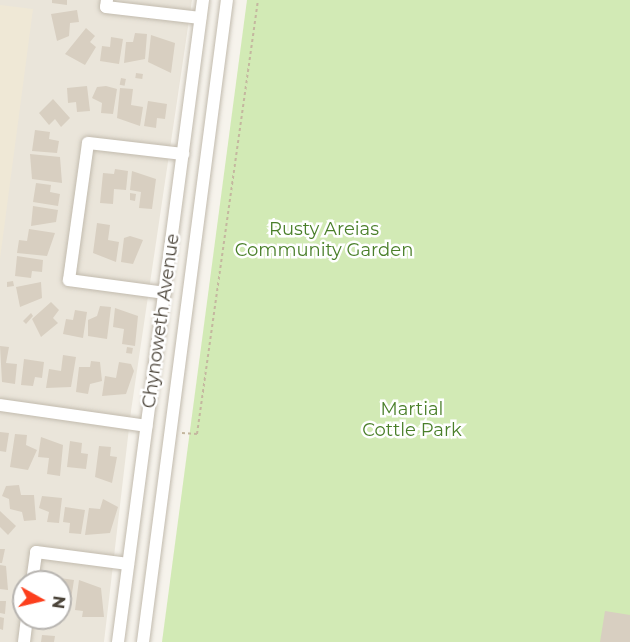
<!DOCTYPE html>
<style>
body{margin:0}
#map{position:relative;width:630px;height:642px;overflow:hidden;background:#f6f3ec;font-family:Montserrat,sans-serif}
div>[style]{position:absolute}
.residential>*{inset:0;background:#eae5da}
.education>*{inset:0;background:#efe8d6}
.green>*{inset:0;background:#d2eab5}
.building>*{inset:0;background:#d8cfc1;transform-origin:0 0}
.path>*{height:2px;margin-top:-1px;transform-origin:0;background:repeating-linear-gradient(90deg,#c4b79f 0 3px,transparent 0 6px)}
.roads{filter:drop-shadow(0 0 2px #c2bbae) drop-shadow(0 0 2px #c2bbae)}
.street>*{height:12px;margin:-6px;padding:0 6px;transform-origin:6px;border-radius:6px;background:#fff}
span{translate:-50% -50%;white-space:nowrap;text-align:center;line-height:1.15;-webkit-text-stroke:5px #fff;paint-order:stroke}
.park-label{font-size:18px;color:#4a7f2a}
.street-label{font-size:18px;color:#4b4439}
.north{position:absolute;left:12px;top:570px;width:60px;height:60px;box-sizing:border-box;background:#fff;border:2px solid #b7b4b0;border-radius:50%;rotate:98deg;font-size:16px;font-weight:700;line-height:24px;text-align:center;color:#4b4439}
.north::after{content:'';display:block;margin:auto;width:21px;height:27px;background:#fc3f1d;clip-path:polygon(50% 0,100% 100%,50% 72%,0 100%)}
</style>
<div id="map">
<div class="residential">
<i style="clip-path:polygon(evenodd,0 0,192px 0,131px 411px,104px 642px,0 642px,0 0,24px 582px,60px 582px,60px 618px,24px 618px,24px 582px)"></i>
</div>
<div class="education">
<i style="clip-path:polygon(0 5px,33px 9px,0 259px)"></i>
</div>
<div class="green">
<i style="clip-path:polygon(247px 0,630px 0,630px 642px,162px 642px)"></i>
</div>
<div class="building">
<i style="clip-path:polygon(52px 0,67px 0,67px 5px,52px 3px)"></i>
<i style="clip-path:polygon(77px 10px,79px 22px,70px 23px,69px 36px,57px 41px,51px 14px)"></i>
<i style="clip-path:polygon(86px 28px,95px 36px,90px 42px,96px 47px,85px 65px,65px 54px)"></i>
<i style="clip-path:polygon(135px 33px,147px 34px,145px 59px,124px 63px,126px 42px,133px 42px)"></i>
<i style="clip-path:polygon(151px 35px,175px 43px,171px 73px,148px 62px)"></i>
<i style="clip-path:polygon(111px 37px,123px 39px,119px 64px,100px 61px,102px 46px,110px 47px)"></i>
<i style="left:136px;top:73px;width:7px;height:5px;rotate:8deg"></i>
<i style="left:121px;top:78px;width:5px;height:7px;rotate:11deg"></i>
<i style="clip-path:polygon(87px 86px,90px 111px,77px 112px,76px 102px,68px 103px,67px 88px)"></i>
<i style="clip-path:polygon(106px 86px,117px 89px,113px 114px,101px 113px,102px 103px,92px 98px,97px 87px)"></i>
<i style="clip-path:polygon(120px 88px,133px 89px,131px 105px,143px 107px,140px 126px,117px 118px)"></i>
<i style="clip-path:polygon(53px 99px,70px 118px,61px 127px,55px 119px,49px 125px,39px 113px)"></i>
<i style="clip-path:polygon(148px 101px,167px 104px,165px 119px,157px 118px,156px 128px,144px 126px)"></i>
<i style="clip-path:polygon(35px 130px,50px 132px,49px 139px,59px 141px,57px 153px,32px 151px)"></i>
<i style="clip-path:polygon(30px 154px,60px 157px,62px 183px,32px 179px)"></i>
<i style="clip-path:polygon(115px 169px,128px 171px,126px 190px,114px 189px,113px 204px,100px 203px,103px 173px,114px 174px)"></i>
<i style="clip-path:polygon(132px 171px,156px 179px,152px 209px,139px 208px,141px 192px,130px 190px)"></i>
<i style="clip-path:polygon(36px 183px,51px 185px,50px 192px,60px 194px,58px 206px,33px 202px)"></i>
<i style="clip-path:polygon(130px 193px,136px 194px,135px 201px,130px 200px)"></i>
<i style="clip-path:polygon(33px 206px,58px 210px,56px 222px,31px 226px)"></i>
<i style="clip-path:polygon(97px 223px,110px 225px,108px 240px,119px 242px,116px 262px,93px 253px)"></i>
<i style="clip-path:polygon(29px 229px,55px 233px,47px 256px,17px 253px,19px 240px,27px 241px)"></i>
<i style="clip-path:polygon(130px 236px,143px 240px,133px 264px,121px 262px,124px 238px)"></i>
<i style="clip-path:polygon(17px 256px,43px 260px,42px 272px,32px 271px,31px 278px,15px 276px)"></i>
<i style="clip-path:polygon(13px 281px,14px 286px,7px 287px,7px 282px)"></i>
<i style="clip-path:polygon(41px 282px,42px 298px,20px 307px,16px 287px)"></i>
<i style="clip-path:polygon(51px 302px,59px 310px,53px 318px,58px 323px,41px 337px,32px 319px)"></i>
<i style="clip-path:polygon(100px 306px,111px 307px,107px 339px,88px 336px,88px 320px,97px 316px)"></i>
<i style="clip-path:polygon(115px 308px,138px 316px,135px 346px,122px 344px,124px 329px,113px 327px)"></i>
<i style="clip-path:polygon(75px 310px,87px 312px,83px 338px,63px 334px,66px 319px,73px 320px)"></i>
<i style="clip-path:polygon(31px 313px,33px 316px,26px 324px,23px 321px)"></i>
<i style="clip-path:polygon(0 346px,9px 347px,6px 363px,17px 364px,15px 384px,2px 382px)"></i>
<i style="left:127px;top:347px;width:6px;height:6px;rotate:9deg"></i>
<i style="clip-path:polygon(63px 355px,76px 357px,71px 387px,46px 388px,49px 369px,61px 371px)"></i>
<i style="clip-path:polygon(24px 359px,44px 362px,42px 378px,35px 377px,33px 386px,21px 385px)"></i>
<i style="clip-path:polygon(91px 361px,100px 362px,102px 381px,90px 384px,88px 394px,76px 392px,79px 367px,90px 367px)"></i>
<i style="clip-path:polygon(119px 362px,131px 364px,134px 371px,126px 394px,102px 396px,105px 376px,116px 378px)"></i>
<i style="clip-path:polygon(0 432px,9px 433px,6px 452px,0 451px)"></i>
<i style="clip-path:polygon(15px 434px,27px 435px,26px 445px,37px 450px,28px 470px,10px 467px)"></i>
<i style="clip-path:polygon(41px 437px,63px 445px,60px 476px,47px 474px,49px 458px,38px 457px)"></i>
<i style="clip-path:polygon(70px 441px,82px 443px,81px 453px,88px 454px,86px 469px,67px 467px)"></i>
<i style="clip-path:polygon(99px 446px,111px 447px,110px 456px,117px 457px,112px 483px,95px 477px)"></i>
<i style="clip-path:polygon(19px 485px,21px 495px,34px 495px,36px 520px,24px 521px,22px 512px,10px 509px,9px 499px,2px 496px,6px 486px)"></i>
<i style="clip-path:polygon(42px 496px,62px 498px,59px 523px,47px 522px,49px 512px,39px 508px)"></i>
<i style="clip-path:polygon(103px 499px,118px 507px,110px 533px,85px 535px,89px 508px,100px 509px)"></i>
<i style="clip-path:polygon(65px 507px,85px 510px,81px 534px,69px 533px,70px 523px,63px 522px)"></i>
<i style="clip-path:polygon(0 511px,16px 526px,8px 535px,0 527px)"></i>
<i style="clip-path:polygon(0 549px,5px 549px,2px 563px,0 563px)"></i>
<i style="clip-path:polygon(0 565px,6px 566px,8px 590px,0 589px)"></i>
<i style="clip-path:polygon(60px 578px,74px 580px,71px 599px,60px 598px)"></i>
<i style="clip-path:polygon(79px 580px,101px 588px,104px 617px,82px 617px,83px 611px,75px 610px)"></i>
<i style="clip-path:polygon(0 601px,6px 601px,5px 614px,0 613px)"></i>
<i style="clip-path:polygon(605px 611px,630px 615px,630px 642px,600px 642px)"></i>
<i style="clip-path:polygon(0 617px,4px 618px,3px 630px,0 629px)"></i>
<i style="clip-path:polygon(42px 635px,55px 636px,54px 642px,41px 642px)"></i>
</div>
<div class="path">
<i style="left:182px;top:433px;width:15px;rotate:4deg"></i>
<i style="left:197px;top:434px;width:438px;rotate:-82deg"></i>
</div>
<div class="roads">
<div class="street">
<i style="left:107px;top:0;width:7px;rotate:98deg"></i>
<i style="left:106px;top:7px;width:95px;rotate:6.7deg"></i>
<i style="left:165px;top:293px;width:97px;rotate:-172.3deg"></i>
<i style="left:69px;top:280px;width:138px;rotate:-82.1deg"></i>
<i style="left:88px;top:143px;width:96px;rotate:6.6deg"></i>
<i style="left:0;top:405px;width:148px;rotate:8.1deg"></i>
<i style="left:32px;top:582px;width:30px;rotate:-82deg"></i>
<i style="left:36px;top:552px;width:93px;rotate:7.4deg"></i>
<i style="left:24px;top:642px;width:24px;rotate:-83deg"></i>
<i style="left:118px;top:642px;width:648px;rotate:-82.46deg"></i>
<i style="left:143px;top:642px;width:647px;rotate:-82.55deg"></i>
</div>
</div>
<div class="park-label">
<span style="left:324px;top:240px">Rusty Areias<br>Community Garden</span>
<span style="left:412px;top:420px">Martial<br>Cottle Park</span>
</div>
<div class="street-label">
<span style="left:161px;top:321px;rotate:-82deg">Chynoweth Avenue</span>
</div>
<div class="north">N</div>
</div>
